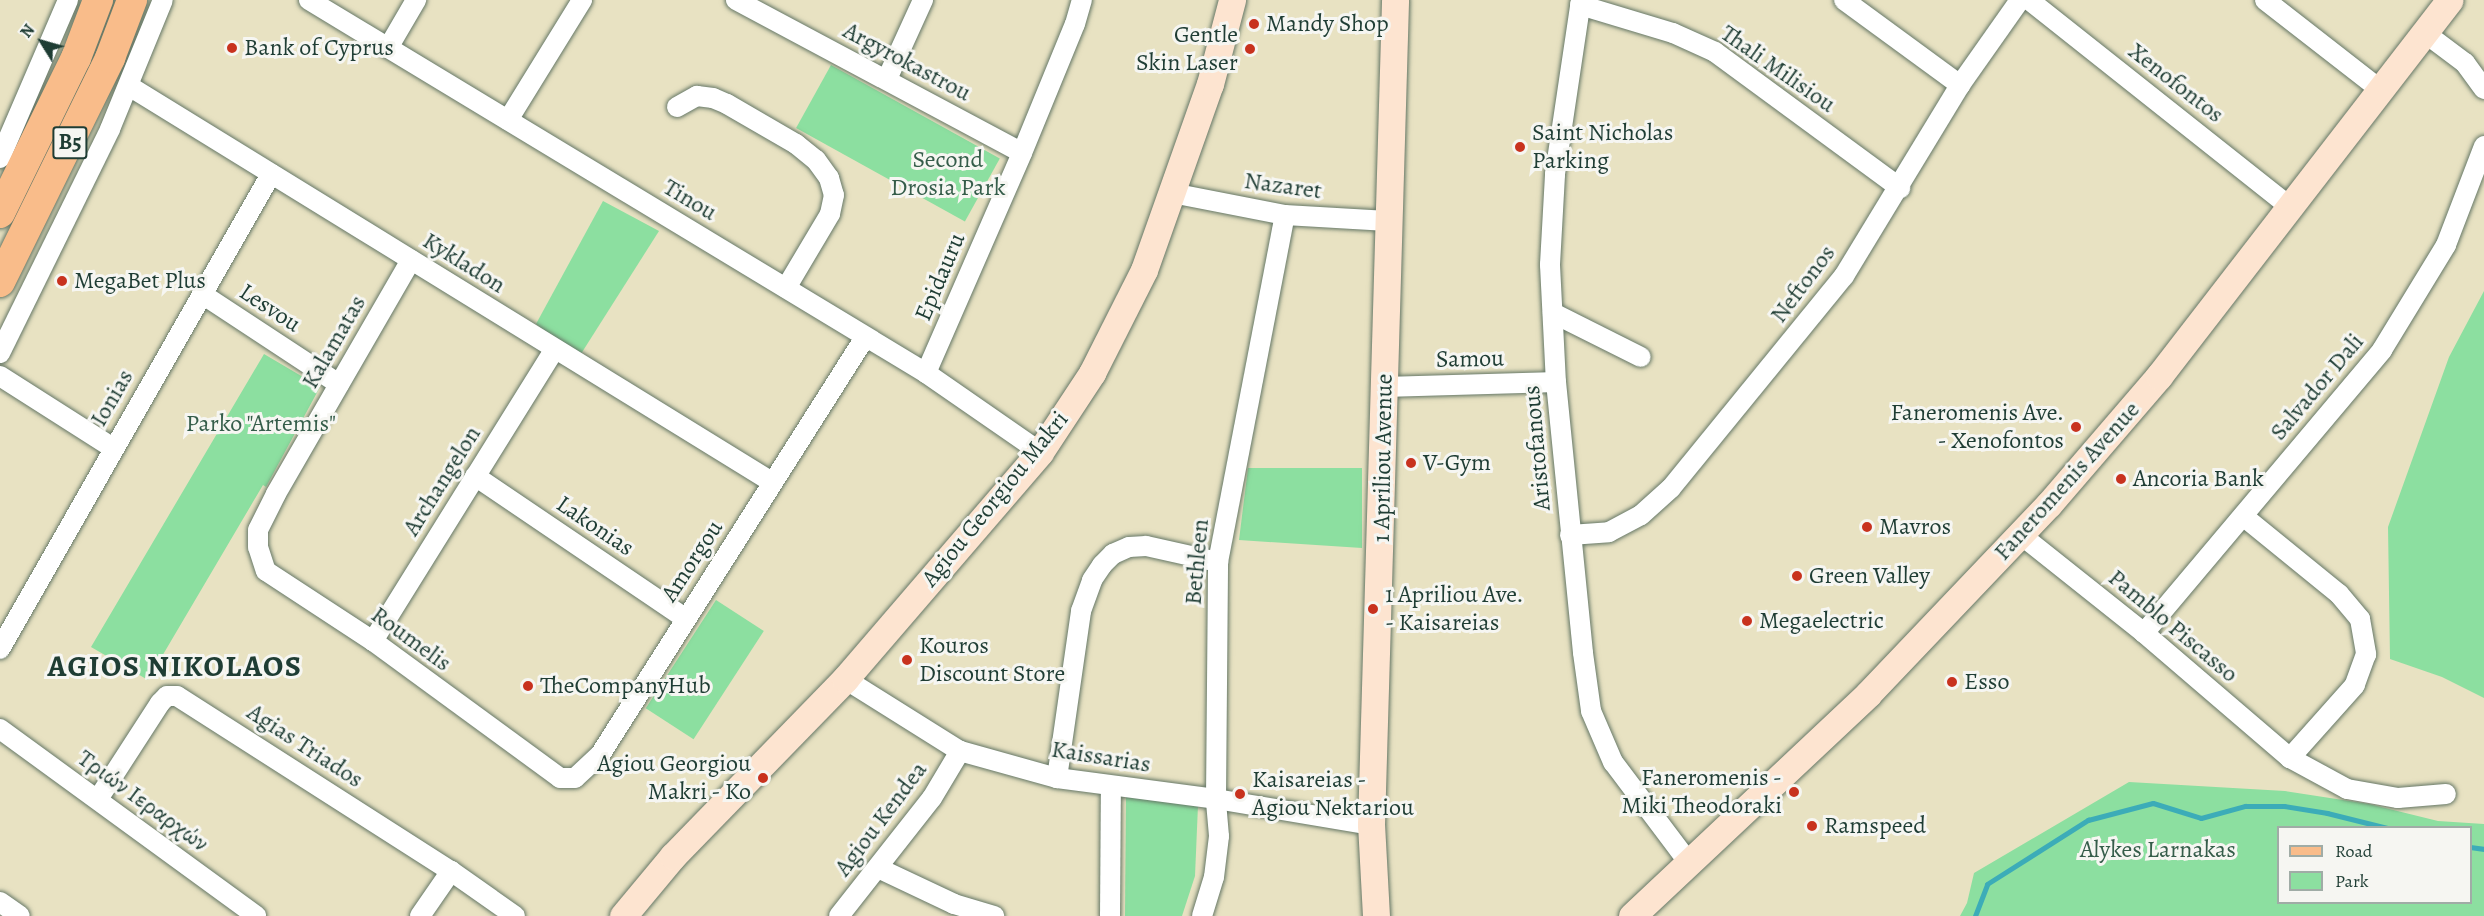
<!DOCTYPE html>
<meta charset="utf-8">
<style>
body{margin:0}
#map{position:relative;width:2484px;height:916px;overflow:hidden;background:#e8e2c2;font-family:Alegreya,serif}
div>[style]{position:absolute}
.green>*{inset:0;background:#8cdfa0;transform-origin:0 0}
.stream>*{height:5px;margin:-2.5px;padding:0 2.5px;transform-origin:2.5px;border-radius:2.5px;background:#3cacb8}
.roads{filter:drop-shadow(0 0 2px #657766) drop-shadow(0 0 2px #657766)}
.street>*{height:20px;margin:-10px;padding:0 10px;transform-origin:10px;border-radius:10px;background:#fff}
.secondary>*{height:27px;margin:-13.5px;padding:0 13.5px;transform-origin:13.5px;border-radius:13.5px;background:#fde4d0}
.primary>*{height:30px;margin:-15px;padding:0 15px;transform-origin:15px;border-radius:15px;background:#f9bc8a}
.dots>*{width:16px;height:16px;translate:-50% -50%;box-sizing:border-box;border:3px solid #f6f6f2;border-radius:50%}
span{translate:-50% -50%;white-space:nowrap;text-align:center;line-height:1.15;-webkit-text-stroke:6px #f6f6f2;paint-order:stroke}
.shield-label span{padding:2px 4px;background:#f6f6f2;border:2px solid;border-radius:4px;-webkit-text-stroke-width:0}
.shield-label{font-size:22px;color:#1f3d34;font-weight:700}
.poi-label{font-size:24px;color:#1f3d34}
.left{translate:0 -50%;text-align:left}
.right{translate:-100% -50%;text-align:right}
.street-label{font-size:24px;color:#1f3d34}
.park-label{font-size:24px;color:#355d4a}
.district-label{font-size:30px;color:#1f3d34;font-weight:700;letter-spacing:1.5px}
.legend{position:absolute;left:2277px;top:826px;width:195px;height:78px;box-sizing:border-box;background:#f6f6f2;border:2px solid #a0aca6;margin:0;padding:8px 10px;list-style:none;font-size:18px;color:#1f3d34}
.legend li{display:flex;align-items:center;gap:12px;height:30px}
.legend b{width:30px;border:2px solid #a0aca6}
.north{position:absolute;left:12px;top:12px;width:60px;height:60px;-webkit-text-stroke:4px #f6f6f2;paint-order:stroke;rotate:307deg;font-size:16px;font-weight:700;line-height:24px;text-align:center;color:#1f3d34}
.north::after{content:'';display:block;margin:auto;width:21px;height:27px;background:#1f3d34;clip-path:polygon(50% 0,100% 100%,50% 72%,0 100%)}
</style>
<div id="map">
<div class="green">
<i style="left:831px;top:65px;width:193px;height:72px;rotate:29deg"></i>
<i style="clip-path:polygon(603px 201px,659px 231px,579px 357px,536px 324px)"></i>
<i style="clip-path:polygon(2484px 291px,2484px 698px,2442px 677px,2390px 659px,2388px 527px,2449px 357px)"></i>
<i style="clip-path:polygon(264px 354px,320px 387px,266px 487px,263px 485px,148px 680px,91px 647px)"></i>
<i style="clip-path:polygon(1248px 468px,1362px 468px,1362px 548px,1239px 540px)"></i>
<i style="left:716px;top:600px;width:57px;height:129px;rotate:33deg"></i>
<i style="clip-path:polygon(evenodd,2129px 782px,2285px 791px,2369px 804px,2438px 821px,2484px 824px,2484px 916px,1960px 916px,1967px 903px,1974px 873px,2129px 782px,2278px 828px,2470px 828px,2470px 902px,2278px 902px,2278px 828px)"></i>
<i style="clip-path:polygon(1126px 794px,1198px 805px,1195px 876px,1182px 916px,1125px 916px)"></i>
</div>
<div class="stream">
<i style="left:2470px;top:847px;width:14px;rotate:8deg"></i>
<i style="left:1975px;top:916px;width:34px;rotate:-69deg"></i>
<i style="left:1987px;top:884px;width:120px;rotate:-32.4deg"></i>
<i style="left:2088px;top:820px;width:67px;rotate:-14.7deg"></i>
<i style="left:2153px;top:803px;width:50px;rotate:17.4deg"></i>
<i style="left:2201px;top:818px;width:46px;rotate:-15.3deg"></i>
<i style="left:2245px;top:806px;width:39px"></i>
<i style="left:2284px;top:806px;width:44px;rotate:9.2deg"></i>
<i style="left:2327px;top:813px;width:62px;rotate:14deg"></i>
</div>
<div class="roads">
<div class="street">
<i style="left:309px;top:0;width:721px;rotate:31.15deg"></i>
<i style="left:926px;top:373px;width:139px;rotate:34.7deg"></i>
<i style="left:736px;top:0;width:324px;rotate:28.1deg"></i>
<i style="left:1581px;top:0;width:177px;rotate:98.5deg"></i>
<i style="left:1555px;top:175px;width:90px;rotate:93.2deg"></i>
<i style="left:1550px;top:265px;width:117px;rotate:87.1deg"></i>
<i style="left:1556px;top:382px;width:272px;rotate:84.3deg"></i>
<i style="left:1583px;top:653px;width:59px;rotate:82.1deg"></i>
<i style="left:1591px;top:711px;width:56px;rotate:66.7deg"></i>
<i style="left:1613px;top:762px;width:126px;rotate:53deg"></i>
<i style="left:1844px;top:0;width:144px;rotate:36.2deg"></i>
<i style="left:2029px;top:0;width:333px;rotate:38.4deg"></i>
<i style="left:2265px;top:0;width:148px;rotate:37.9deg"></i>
<i style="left:1580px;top:5px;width:97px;rotate:16.8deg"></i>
<i style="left:1673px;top:33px;width:46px;rotate:24.3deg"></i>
<i style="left:1715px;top:52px;width:230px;rotate:36.3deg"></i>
<i style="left:2425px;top:33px;width:50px;rotate:36.9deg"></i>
<i style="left:2465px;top:63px;width:32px;rotate:54deg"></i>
<i style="left:388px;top:48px;width:56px;rotate:-59.7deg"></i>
<i style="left:887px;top:79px;width:87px;rotate:-65.5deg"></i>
<i style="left:129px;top:86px;width:755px;rotate:31.63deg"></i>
<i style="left:677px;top:107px;width:23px;rotate:-29deg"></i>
<i style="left:697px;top:96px;width:16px;rotate:7deg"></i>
<i style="left:713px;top:98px;width:15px;rotate:23deg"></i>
<i style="left:727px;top:104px;width:80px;rotate:30.1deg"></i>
<i style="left:796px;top:144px;width:26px;rotate:39deg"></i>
<i style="left:816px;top:160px;width:22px;rotate:54deg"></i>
<i style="left:829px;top:178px;width:18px;rotate:74deg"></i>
<i style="left:834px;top:195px;width:19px;rotate:102deg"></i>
<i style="left:830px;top:214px;width:86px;rotate:120.7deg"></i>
<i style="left:508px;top:120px;width:141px;rotate:-58.3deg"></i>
<i style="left:0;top:158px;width:172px;rotate:-66.7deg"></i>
<i style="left:1172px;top:193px;width:115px;rotate:11deg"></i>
<i style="left:1285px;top:215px;width:103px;rotate:3.3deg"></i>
<i style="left:411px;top:260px;width:270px;rotate:120deg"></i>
<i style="left:276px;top:494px;width:40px;rotate:116.6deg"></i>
<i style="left:258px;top:530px;width:17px;rotate:90deg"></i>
<i style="left:258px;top:547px;width:25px;rotate:72deg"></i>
<i style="left:266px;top:571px;width:128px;rotate:33.2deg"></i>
<i style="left:373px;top:641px;width:232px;rotate:36.2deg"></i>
<i style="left:560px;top:778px;width:15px"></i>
<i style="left:575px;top:778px;width:34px;rotate:-43deg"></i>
<i style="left:600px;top:755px;width:495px;rotate:-57.6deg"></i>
<i style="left:202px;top:294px;width:164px;rotate:33.3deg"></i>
<i style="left:1553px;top:313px;width:98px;rotate:26.6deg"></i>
<i style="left:0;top:353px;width:250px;rotate:-63.8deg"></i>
<i style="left:110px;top:129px;width:139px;rotate:-67.7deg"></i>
<i style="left:926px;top:373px;width:240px;rotate:-66.4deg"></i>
<i style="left:1022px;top:153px;width:139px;rotate:-67.7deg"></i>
<i style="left:1075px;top:24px;width:25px;rotate:-74deg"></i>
<i style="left:0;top:376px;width:134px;rotate:32.5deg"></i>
<i style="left:1385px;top:387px;width:171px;rotate:-1.7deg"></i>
<i style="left:475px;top:476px;width:254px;rotate:34.1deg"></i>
<i style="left:2243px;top:516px;width:124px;rotate:39.1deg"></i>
<i style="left:2339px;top:594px;width:33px;rotate:50deg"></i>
<i style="left:2360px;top:619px;width:36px;rotate:80deg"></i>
<i style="left:2366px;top:654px;width:33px;rotate:110deg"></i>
<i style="left:2355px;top:685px;width:98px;rotate:131.7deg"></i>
<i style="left:1570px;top:535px;width:39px;rotate:-4deg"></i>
<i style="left:1609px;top:532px;width:36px;rotate:-28deg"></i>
<i style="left:1641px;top:515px;width:40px;rotate:-42deg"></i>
<i style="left:1671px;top:488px;width:274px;rotate:-50.8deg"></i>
<i style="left:1844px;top:276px;width:223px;rotate:-58.7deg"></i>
<i style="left:1960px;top:85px;width:104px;rotate:-54.8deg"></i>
<i style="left:2021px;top:535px;width:157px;rotate:38.5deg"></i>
<i style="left:2144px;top:633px;width:192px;rotate:40.6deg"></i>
<i style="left:2290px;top:758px;width:65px;rotate:28.5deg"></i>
<i style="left:2347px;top:789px;width:52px;rotate:10deg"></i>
<i style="left:2398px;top:798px;width:48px;rotate:-4.8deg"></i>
<i style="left:2144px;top:633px;width:370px;rotate:-49.9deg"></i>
<i style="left:2382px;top:350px;width:123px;rotate:-58.6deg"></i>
<i style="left:2446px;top:245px;width:106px;rotate:-69deg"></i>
<i style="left:373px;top:641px;width:344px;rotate:-58.1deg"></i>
<i style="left:0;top:649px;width:547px;rotate:-60.29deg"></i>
<i style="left:845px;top:679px;width:136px;rotate:32.1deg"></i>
<i style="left:960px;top:751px;width:101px;rotate:15.6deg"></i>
<i style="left:1057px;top:778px;width:160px;rotate:7.5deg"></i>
<i style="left:1216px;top:799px;width:157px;rotate:9.5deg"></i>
<i style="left:0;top:729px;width:317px;rotate:36.1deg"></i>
<i style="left:1057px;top:778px;width:169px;rotate:-81.8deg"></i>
<i style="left:1081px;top:611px;width:33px;rotate:-70deg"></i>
<i style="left:1092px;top:580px;width:18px;rotate:-56deg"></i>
<i style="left:1102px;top:565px;width:16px;rotate:-45deg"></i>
<i style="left:1113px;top:554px;width:17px;rotate:-24deg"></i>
<i style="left:1129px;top:547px;width:17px;rotate:-3deg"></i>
<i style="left:1146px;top:546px;width:74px;rotate:12.5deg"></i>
<i style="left:98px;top:799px;width:114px;rotate:-57.1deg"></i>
<i style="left:160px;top:703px;width:10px;rotate:-45deg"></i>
<i style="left:167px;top:696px;width:10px"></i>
<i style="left:177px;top:696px;width:325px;rotate:32.6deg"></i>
<i style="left:451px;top:871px;width:78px;rotate:35.1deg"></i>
<i style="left:878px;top:868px;width:84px;rotate:25.3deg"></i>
<i style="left:954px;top:904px;width:42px;rotate:16.7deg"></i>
<i style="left:0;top:902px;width:24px;rotate:35deg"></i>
<i style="left:420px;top:916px;width:55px;rotate:-55.4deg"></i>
<i style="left:839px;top:916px;width:150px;rotate:-51.8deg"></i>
<i style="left:932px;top:798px;width:55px;rotate:-59.2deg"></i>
<i style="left:1110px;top:916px;width:130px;rotate:-89.6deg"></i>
<i style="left:1202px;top:916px;width:41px;rotate:-72.9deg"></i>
<i style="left:1214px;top:877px;width:41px;rotate:-83deg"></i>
<i style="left:1219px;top:836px;width:37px;rotate:-95deg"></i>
<i style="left:1216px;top:799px;width:237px;rotate:-89.5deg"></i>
<i style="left:1218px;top:562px;width:353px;rotate:-79.1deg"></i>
</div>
<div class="secondary">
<i style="left:623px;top:916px;width:78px;rotate:-50.2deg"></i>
<i style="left:673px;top:856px;width:247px;rotate:-45.8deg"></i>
<i style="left:845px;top:679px;width:299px;rotate:-49.3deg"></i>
<i style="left:1040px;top:452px;width:95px;rotate:-56.6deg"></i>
<i style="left:1092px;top:373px;width:115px;rotate:-63.2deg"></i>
<i style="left:1144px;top:270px;width:197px;rotate:-70.5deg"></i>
<i style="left:1210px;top:84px;width:87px;rotate:-75.3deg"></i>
<i style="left:1376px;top:916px;width:91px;rotate:-93.1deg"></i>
<i style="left:1371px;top:825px;width:825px;rotate:-88.33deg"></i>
<i style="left:1632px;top:916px;width:324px;rotate:-43.2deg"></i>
<i style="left:1868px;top:694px;width:262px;rotate:-46.4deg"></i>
<i style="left:2049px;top:504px;width:169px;rotate:-49.3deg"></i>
<i style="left:2159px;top:376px;width:475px;rotate:-52.3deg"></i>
</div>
<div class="primary">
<i style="left:0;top:213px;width:173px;rotate:-63.9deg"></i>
<i style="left:76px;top:58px;width:62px;rotate:-69.2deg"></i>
<i style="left:0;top:282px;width:250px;rotate:-63.8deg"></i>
<i style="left:110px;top:58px;width:62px;rotate:-69.2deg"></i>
</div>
</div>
<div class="dots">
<i style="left:1254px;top:24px;background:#c8321e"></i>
<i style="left:232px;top:48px;background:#c8321e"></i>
<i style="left:1250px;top:49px;background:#c8321e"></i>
<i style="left:1520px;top:147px;background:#c8321e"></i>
<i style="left:62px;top:281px;background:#c8321e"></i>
<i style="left:2076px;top:427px;background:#c8321e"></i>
<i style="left:1411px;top:463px;background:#c8321e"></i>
<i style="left:2121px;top:479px;background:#c8321e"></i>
<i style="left:1867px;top:527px;background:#c8321e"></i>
<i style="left:1797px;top:576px;background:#c8321e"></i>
<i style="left:1373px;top:609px;background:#c8321e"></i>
<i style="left:1747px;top:621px;background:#c8321e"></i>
<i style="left:907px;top:660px;background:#c8321e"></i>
<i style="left:1952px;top:682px;background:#c8321e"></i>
<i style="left:528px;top:686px;background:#c8321e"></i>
<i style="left:763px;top:778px;background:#c8321e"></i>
<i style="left:1794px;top:792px;background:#c8321e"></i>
<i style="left:1240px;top:794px;background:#c8321e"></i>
<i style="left:1812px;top:826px;background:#c8321e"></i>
</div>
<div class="shield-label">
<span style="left:70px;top:143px">B5</span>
</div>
<div class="poi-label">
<span class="left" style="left:1266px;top:24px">Mandy Shop</span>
<span class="right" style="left:1238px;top:49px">Gentle<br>Skin Laser</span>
<span class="left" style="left:244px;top:48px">Bank of Cyprus</span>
<span class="left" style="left:1532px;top:147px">Saint Nicholas<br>Parking</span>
<span class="left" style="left:74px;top:281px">MegaBet Plus</span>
<span class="right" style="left:2064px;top:427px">Faneromenis Ave.<br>- Xenofontos</span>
<span class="left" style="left:1423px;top:463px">V-Gym</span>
<span class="left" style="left:2133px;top:479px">Ancoria Bank</span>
<span class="left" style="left:1879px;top:527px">Mavros</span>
<span class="left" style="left:1809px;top:576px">Green Valley</span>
<span class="left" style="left:1385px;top:609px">1 Apriliou Ave.<br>- Kaisareias</span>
<span class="left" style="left:1759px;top:621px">Megaelectric</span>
<span class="left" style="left:919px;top:660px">Kouros<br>Discount Store</span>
<span class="left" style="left:1964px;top:682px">Esso</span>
<span class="left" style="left:540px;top:686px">TheCompanyHub</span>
<span class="right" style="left:751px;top:778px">Agiou Georgiou<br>Makri - Ko</span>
<span class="right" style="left:1782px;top:792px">Faneromenis -<br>Miki Theodoraki</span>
<span class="left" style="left:1252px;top:794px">Kaisareias -<br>Agiou Nektariou</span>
<span class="left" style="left:1824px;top:826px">Ramspeed</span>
</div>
<div class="street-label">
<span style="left:907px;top:62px;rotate:28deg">Argyrokastrou</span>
<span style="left:1778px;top:69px;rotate:35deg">Thali Milisiou</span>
<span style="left:2176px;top:83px;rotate:38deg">Xenofontos</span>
<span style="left:1283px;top:186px;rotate:8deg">Nazaret</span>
<span style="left:690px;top:200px;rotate:31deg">Tinou</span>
<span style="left:464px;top:263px;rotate:32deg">Kykladon</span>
<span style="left:940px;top:277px;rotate:-67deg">Epidauru</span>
<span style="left:1803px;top:284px;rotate:-53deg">Neftonos</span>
<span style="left:270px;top:308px;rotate:33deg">Lesvou</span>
<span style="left:334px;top:342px;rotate:-60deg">Kalamatas</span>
<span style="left:1470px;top:359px;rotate:-1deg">Samou</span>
<span style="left:2317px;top:387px;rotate:-50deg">Salvador Dali</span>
<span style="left:112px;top:398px;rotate:-60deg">Ionias</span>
<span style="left:1537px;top:448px;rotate:-95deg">Aristofanous</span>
<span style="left:1383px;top:458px;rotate:-89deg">1 Apriliou Avenue</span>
<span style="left:442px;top:481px;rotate:-58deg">Archangelon</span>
<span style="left:2067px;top:481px;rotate:-48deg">Faneromenis Avenue</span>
<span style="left:995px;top:499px;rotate:-51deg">Agiou Georgiou Makri</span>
<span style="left:595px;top:526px;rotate:34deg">Lakonias</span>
<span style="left:692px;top:561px;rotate:-57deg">Amorgou</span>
<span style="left:1197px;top:562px;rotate:-85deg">Bethleen</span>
<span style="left:2173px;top:626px;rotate:40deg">Pamblo Piscasso</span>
<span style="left:411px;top:639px;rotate:36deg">Roumelis</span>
<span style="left:305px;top:746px;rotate:33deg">Agias Triados</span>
<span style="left:1101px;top:757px;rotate:9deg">Kaissarias</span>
<span style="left:143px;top:801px;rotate:36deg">Τριών Ιεραρχών</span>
<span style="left:881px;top:819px;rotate:-53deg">Agiou Kendea</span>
</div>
<div class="park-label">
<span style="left:948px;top:174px">Second<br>Drosia Park</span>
<span style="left:261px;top:424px">Parko "Artemis"</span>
<span style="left:2158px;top:850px">Alykes Larnakas</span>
</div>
<div class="district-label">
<span style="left:175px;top:666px">AGIOS NIKOLAOS</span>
</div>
<ul class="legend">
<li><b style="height:8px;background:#f9bc8a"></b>Road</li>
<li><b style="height:16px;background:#8cdfa0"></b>Park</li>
</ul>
<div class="north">N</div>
</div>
